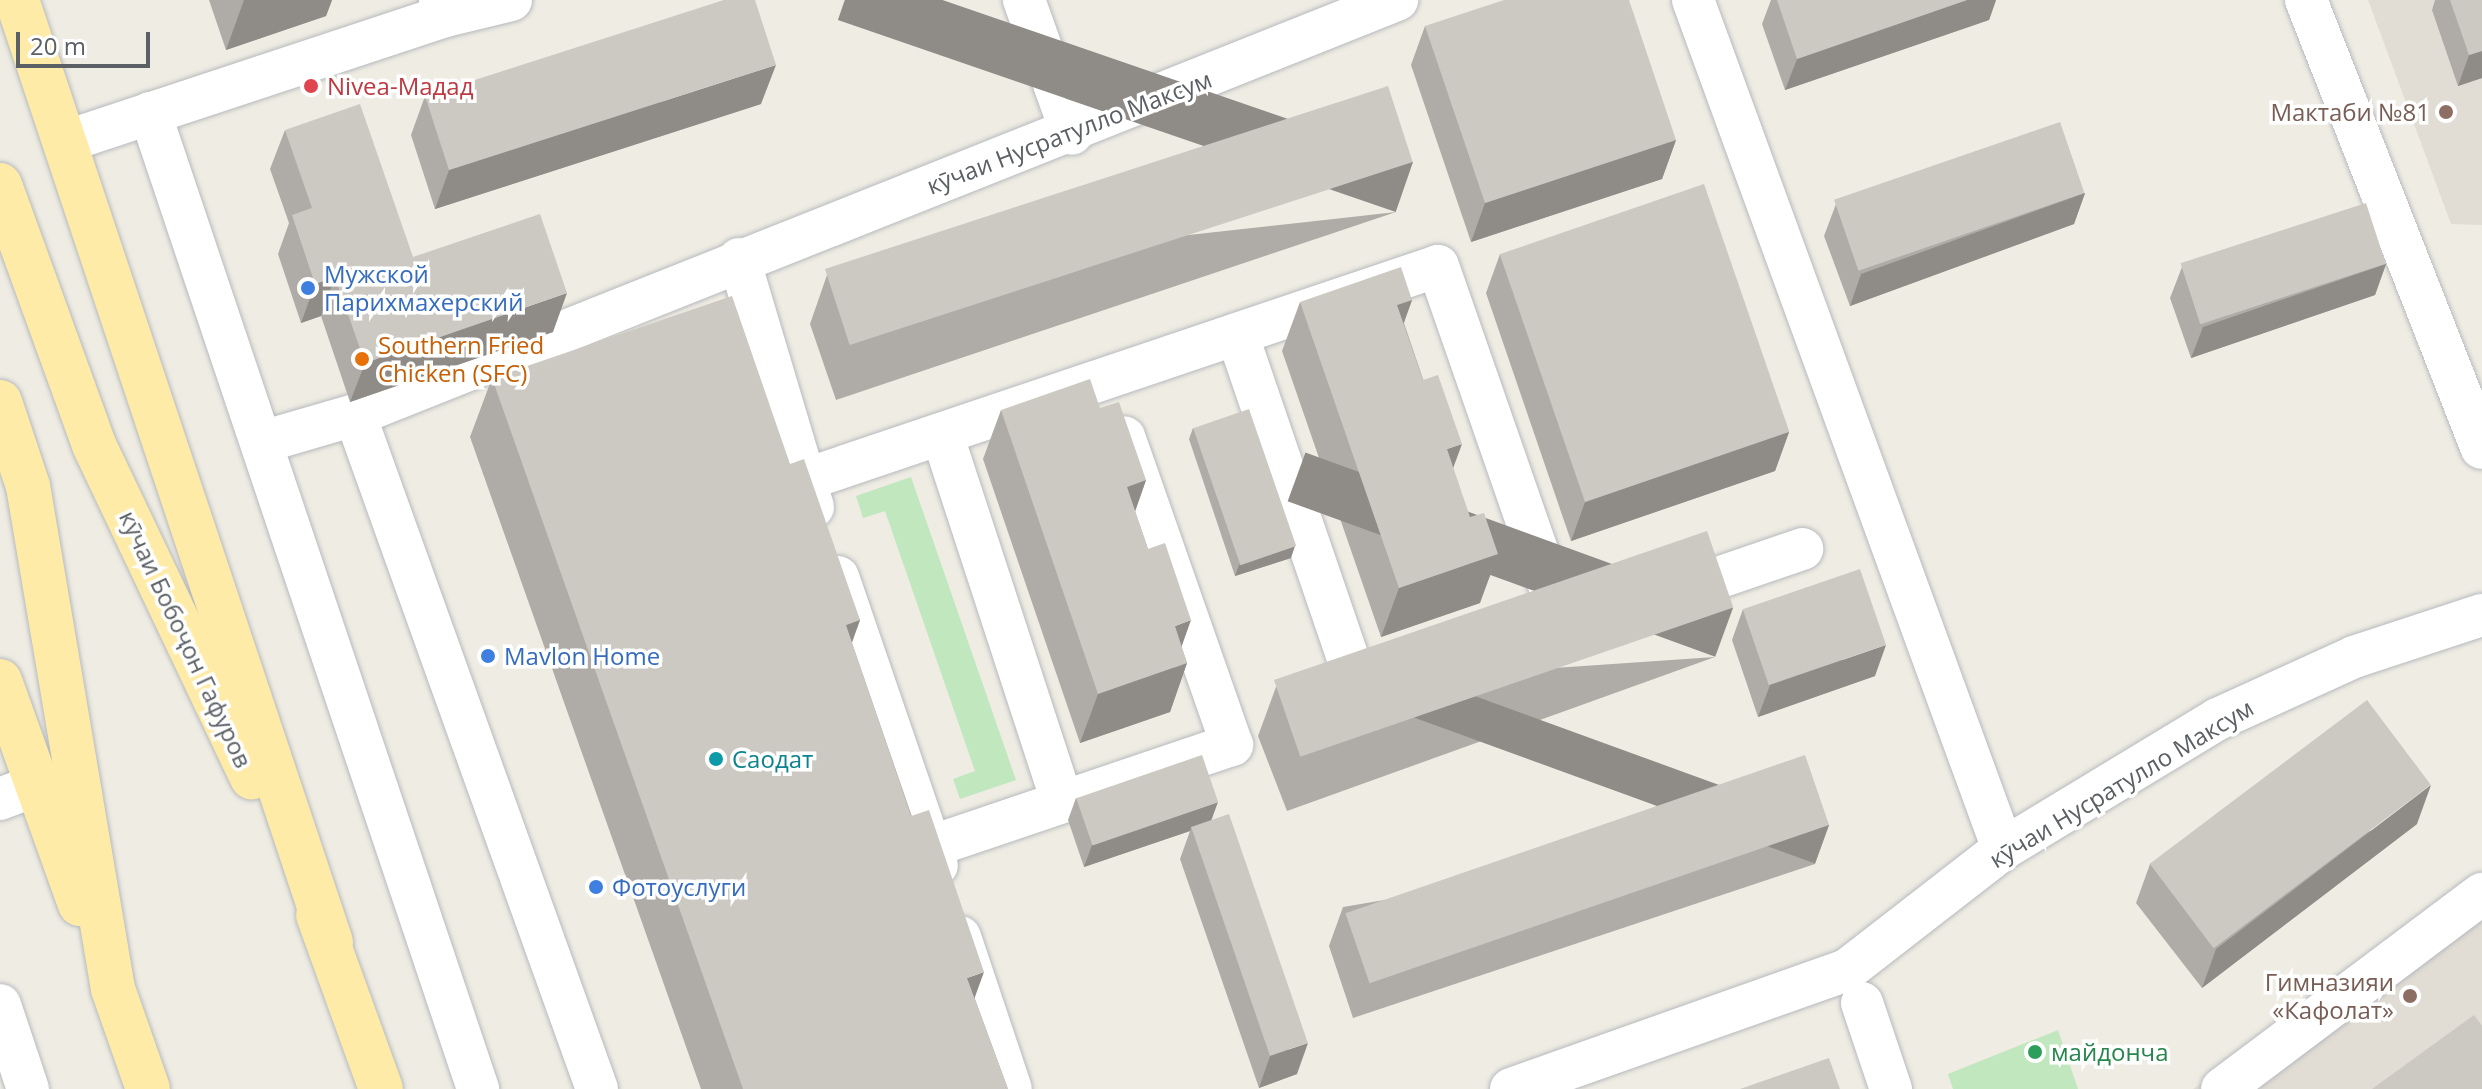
<!DOCTYPE html>
<meta charset="utf-8">
<style>
body{margin:0}
#map{position:relative;width:2482px;height:1089px;overflow:hidden;background:#efece3;font-family:"Open Sans",sans-serif}
div>[style]{position:absolute}
.education>*{inset:0;background:#e1ddd4}
.green>*{inset:0;background:#c1e7bf}
.roads{filter:drop-shadow(0 0 2px #b6babe) drop-shadow(0 0 2px #b6babe)}
.minor>*{height:42px;margin:-21px;padding:0 21px;transform-origin:21px;border-radius:21px;background:#fff}
.major>*{height:44px;margin:-22px;padding:0 22px;transform-origin:22px;border-radius:22px;background:#ffeba8}
.wall>*{inset:0;background:#afaca7}
.shaded-wall>*{inset:0;background:#8f8c88;transform-origin:0 0}
.building>*{inset:0;background:#ccc8c2;transform-origin:0 0}
.dots>*{width:22px;height:22px;translate:-50% -50%;box-sizing:border-box;border:4px solid #fff;border-radius:50%}
span{translate:-50% -50%;white-space:nowrap;text-align:center;line-height:1.15;-webkit-text-stroke:7px #fff;paint-order:stroke}
.health-label{font-size:24px;color:#be3a42}
.left{translate:0 -50%;text-align:left}
.education-label{font-size:24px;color:#785e54}
.right{translate:-100% -50%;text-align:right}
.street-label{font-size:24px;color:#5b6065}
.shop-label{font-size:24px;color:#366cbe}
.food-label{font-size:24px;color:#c56008}
.culture-label{font-size:24px;color:#0d838f}
.leisure-label{font-size:24px;color:#27864d}
.scale{position:absolute;left:16px;top:32px;width:134px;height:36px;box-sizing:border-box;border:4px solid #5b6065;border-top:0;padding-left:10px;font-size:24px;line-height:28px;white-space:nowrap;color:#5b6065;-webkit-text-stroke:6px #fff;paint-order:stroke}
</style>
<div id="map">
<div class="education">
<i style="clip-path:polygon(2368px 0,2482px 0,2482px 225px,2451px 224px)"></i>
<i style="clip-path:polygon(2482px 902px,2482px 1089px,2193px 1089px)"></i>
</div>
<div class="green">
<i style="clip-path:polygon(911px 477px,1016px 780px,960px 799px,953px 779px,975px 771px,885px 511px,863px 518px,856px 496px)"></i>
<i style="clip-path:polygon(2058px 1030px,2078px 1089px,1953px 1089px,1948px 1074px)"></i>
</div>
<div class="roads">
<div class="minor">
<i style="left:440px;top:0;width:17px;rotate:73deg"></i>
<i style="left:445px;top:16px;width:68px;rotate:-13.6deg"></i>
<i style="left:1024px;top:0;width:142px;rotate:70.3deg"></i>
<i style="left:1693px;top:0;width:904px;rotate:69.94deg"></i>
<i style="left:2306px;top:0;width:481px;rotate:68.6deg"></i>
<i style="left:150px;top:113px;width:1030px;rotate:71.42deg"></i>
<i style="left:67px;top:141px;width:398px;rotate:-18.3deg"></i>
<i style="left:739px;top:259px;width:259px;rotate:73.4deg"></i>
<i style="left:1237px;top:334px;width:387px;rotate:71.1deg"></i>
<i style="left:355px;top:415px;width:716px;rotate:70.25deg"></i>
<i style="left:942px;top:434px;width:384px;rotate:71.9deg"></i>
<i style="left:262px;top:442px;width:97px;rotate:-16.2deg"></i>
<i style="left:355px;top:415px;width:1122px;rotate:-21.72deg"></i>
<i style="left:804px;top:480px;width:669px;rotate:-18.65deg"></i>
<i style="left:1438px;top:266px;width:386px;rotate:70.8deg"></i>
<i style="left:838px;top:577px;width:305px;rotate:71.1deg"></i>
<i style="left:1668px;top:595px;width:142px;rotate:-18.9deg"></i>
<i style="left:0;top:799px;width:36px;rotate:-21deg"></i>
<i style="left:930px;top:847px;width:319px;rotate:-18.7deg"></i>
<i style="left:1232px;top:745px;width:326px;rotate:-109.3deg"></i>
<i style="left:960px;top:937px;width:160px;rotate:71.5deg"></i>
<i style="left:1862px;top:1003px;width:91px;rotate:71.4deg"></i>
<i style="left:0;top:1005px;width:89px;rotate:71.6deg"></i>
<i style="left:1511px;top:1089px;width:356px;rotate:-19.5deg"></i>
<i style="left:1847px;top:970px;width:197px;rotate:-37.8deg"></i>
<i style="left:2003px;top:849px;width:251px;rotate:-31.2deg"></i>
<i style="left:2218px;top:719px;width:149px;rotate:-24.5deg"></i>
<i style="left:2354px;top:657px;width:135px;rotate:-18.2deg"></i>
<i style="left:2222px;top:1089px;width:325px;rotate:-36.9deg"></i>
</div>
<div class="major">
<i style="left:17px;top:0;width:993px;rotate:71.57deg"></i>
<i style="left:0;top:185px;width:276px;rotate:70.1deg"></i>
<i style="left:94px;top:445px;width:368px;rotate:64.6deg"></i>
<i style="left:0;top:402px;width:89px;rotate:71.6deg"></i>
<i style="left:28px;top:486px;width:510px;rotate:80.41deg"></i>
<i style="left:113px;top:989px;width:106px;rotate:70.7deg"></i>
<i style="left:0;top:681px;width:237px;rotate:70.3deg"></i>
<i style="left:318px;top:915px;width:185px;rotate:70.1deg"></i>
</div>
</div>
<div class="wall">
<i style="clip-path:polygon(209px 0,332px 0,326px 16px,226px 50px)"></i>
<i style="clip-path:polygon(1771px 0,1996px 0,1989px 20px,1785px 90px,1762px 24px)"></i>
<i style="clip-path:polygon(2435px 0,2482px 0,2482px 78px,2458px 86px,2432px 10px)"></i>
<i style="clip-path:polygon(1425px 26px,1676px 140px,1662px 179px,1471px 242px,1411px 65px)"></i>
<i style="clip-path:polygon(425px 96px,761px 104px,435px 209px,411px 135px)"></i>
<i style="clip-path:polygon(285px 130px,413px 257px,553px 332px,350px 402px,321px 316px,301px 323px,278px 254px,289px 223px,270px 169px)"></i>
<i style="clip-path:polygon(2085px 193px,2074px 224px,1850px 306px,1824px 236px,1836px 204px)"></i>
<i style="clip-path:polygon(1396px 212px,836px 400px,810px 324px,827px 275px)"></i>
<i style="clip-path:polygon(1500px 254px,1789px 432px,1775px 471px,1571px 541px,1486px 293px)"></i>
<i style="clip-path:polygon(2386px 264px,2375px 295px,2191px 358px,2170px 298px,2182px 267px)"></i>
<i style="clip-path:polygon(1412px 300px,1404px 323px,1453px 467px,1480px 603px,1381px 637px,1282px 351px,1300px 302px)"></i>
<i style="clip-path:polygon(492px 378px,790px 464px,860px 620px,852px 643px,975px 999px,1008px 1089px,701px 1089px,470px 437px)"></i>
<i style="clip-path:polygon(1001px 410px,1146px 480px,1135px 511px,1187px 663px,1170px 712px,1080px 743px,983px 459px)"></i>
<i style="clip-path:polygon(1193px 428px,1291px 558px,1235px 576px,1189px 439px)"></i>
<i style="clip-path:polygon(1743px 609px,1875px 676px,1758px 717px,1732px 640px)"></i>
<i style="clip-path:polygon(1715px 657px,1287px 811px,1258px 736px,1276px 687px)"></i>
<i style="clip-path:polygon(1076px 798px,1212px 820px,1297px 1074px,1259px 1088px,1180px 859px,1190px 831px,1084px 867px,1068px 820px)"></i>
<i style="clip-path:polygon(2417px 824px,2202px 988px,2136px 903px,2150px 864px)"></i>
<i style="clip-path:polygon(1829px 825px,1815px 864px,1353px 1018px,1329px 946px,1343px 907px)"></i>
</div>
<div class="shaded-wall">
<i style="clip-path:polygon(244px 0,332px 0,326px 16px,226px 50px)"></i>
<i style="clip-path:polygon(1967px 0,1996px 0,1989px 20px,1785px 90px,1797px 59px)"></i>
<i style="clip-path:polygon(2482px 51px,2482px 78px,2458px 86px,2469px 55px)"></i>
<i style="clip-path:polygon(776px 65px,761px 104px,435px 209px,449px 170px)"></i>
<i style="clip-path:polygon(1676px 140px,1662px 179px,1471px 242px,1485px 203px)"></i>
<i style="left:1413px;top:162px;width:53px;height:590px;rotate:109deg"></i>
<i style="clip-path:polygon(2085px 193px,2074px 224px,1850px 306px,1861px 274px)"></i>
<i style="clip-path:polygon(2386px 264px,2375px 295px,2191px 358px,2203px 327px)"></i>
<i style="clip-path:polygon(335px 277px,321px 316px,301px 323px,315px 284px)"></i>
<i style="clip-path:polygon(567px 293px,553px 332px,350px 402px,365px 363px)"></i>
<i style="clip-path:polygon(1412px 300px,1394px 349px,1397px 305px)"></i>
<i style="clip-path:polygon(1789px 432px,1775px 471px,1571px 541px,1585px 502px)"></i>
<i style="clip-path:polygon(1462px 444px,1444px 493px,1447px 449px)"></i>
<i style="clip-path:polygon(1146px 480px,1129px 529px,1127px 487px)"></i>
<i style="clip-path:polygon(1295px 546px,1291px 558px,1235px 576px,1239px 565px)"></i>
<i style="clip-path:polygon(1498px 554px,1480px 603px,1381px 637px,1399px 588px)"></i>
<i style="left:1733px;top:608px;width:52px;height:455px;rotate:110deg"></i>
<i style="clip-path:polygon(860px 620px,838px 679px,846px 625px)"></i>
<i style="clip-path:polygon(1191px 620px,1174px 668px,1187px 663px,1170px 712px,1080px 743px,1098px 694px,1175px 626px)"></i>
<i style="clip-path:polygon(1886px 645px,1875px 676px,1758px 717px,1770px 685px)"></i>
<i style="clip-path:polygon(2431px 785px,2417px 824px,2202px 988px,2216px 949px)"></i>
<i style="clip-path:polygon(1218px 802px,1210px 824px,1191px 827px,1190px 831px,1084px 867px,1092px 845px)"></i>
<i style="left:1829px;top:825px;width:41px;height:486px;rotate:110deg"></i>
<i style="clip-path:polygon(984px 972px,963px 1030px,967px 978px)"></i>
<i style="clip-path:polygon(1308px 1043px,1297px 1074px,1259px 1088px,1270px 1056px)"></i>
</div>
<div class="building">
<i style="clip-path:polygon(724px 0,755px 0,776px 65px,449px 170px,425px 96px)"></i>
<i style="clip-path:polygon(1504px 0,1629px 0,1676px 140px,1485px 203px,1425px 26px)"></i>
<i style="clip-path:polygon(1777px 0,1967px 0,1797px 59px)"></i>
<i style="clip-path:polygon(2450px 0,2482px 0,2482px 51px,2469px 55px)"></i>
<i style="left:1388px;top:86px;width:80px;height:592px;rotate:72deg"></i>
<i style="clip-path:polygon(360px 104px,413px 257px,540px 214px,567px 293px,365px 363px,335px 277px,315px 284px,292px 215px,312px 208px,285px 130px)"></i>
<i style="left:2060px;top:122px;width:75px;height:239px;rotate:71deg"></i>
<i style="left:1704px;top:184px;width:262px;height:216px;rotate:71deg"></i>
<i style="left:2366px;top:203px;width:64px;height:195px;rotate:72deg"></i>
<i style="clip-path:polygon(1401px 267px,1412px 300px,1397px 305px,1423px 380px,1438px 375px,1462px 444px,1447px 449px,1470px 517px,1484px 513px,1498px 554px,1399px 588px,1300px 302px)"></i>
<i style="clip-path:polygon(732px 296px,790px 464px,804px 459px,860px 620px,846px 625px,911px 816px,929px 810px,984px 972px,967px 978px,1008px 1089px,743px 1089px,492px 378px)"></i>
<i style="clip-path:polygon(1090px 379px,1100px 408px,1119px 402px,1146px 480px,1127px 487px,1148px 549px,1165px 543px,1191px 620px,1175px 626px,1187px 663px,1098px 694px,1001px 410px)"></i>
<i style="left:1249px;top:409px;width:145px;height:59px;rotate:71deg"></i>
<i style="left:1707px;top:531px;width:81px;height:458px;rotate:71deg"></i>
<i style="left:1860px;top:569px;width:80px;height:124px;rotate:71deg"></i>
<i style="left:2367px;top:700px;width:106px;height:272px;rotate:53deg"></i>
<i style="left:1202px;top:755px;width:50px;height:133px;rotate:71deg"></i>
<i style="left:1805px;top:755px;width:74px;height:486px;rotate:71deg"></i>
<i style="left:1229px;top:814px;width:242px;height:40px;rotate:71deg"></i>
<i style="clip-path:polygon(2474px 1015px,2482px 1026px,2482px 1089px,2372px 1089px)"></i>
<i style="clip-path:polygon(1829px 1058px,1840px 1089px,1740px 1089px)"></i>
</div>
<div class="dots">
<i style="left:311px;top:86px;background:#e0444e"></i>
<i style="left:2446px;top:112px;background:#8d6e63"></i>
<i style="left:308px;top:288px;background:#3f7fe0"></i>
<i style="left:362px;top:359px;background:#e8710a"></i>
<i style="left:488px;top:656px;background:#3f7fe0"></i>
<i style="left:716px;top:759px;background:#0f9aa8"></i>
<i style="left:596px;top:887px;background:#3f7fe0"></i>
<i style="left:2410px;top:996px;background:#8d6e63"></i>
<i style="left:2035px;top:1052px;background:#2e9e5b"></i>
</div>
<div class="health-label">
<span class="left" style="left:327px;top:86px">Nivea-Мадад</span>
</div>
<div class="education-label">
<span class="right" style="left:2430px;top:112px">Мактаби №81</span>
<span class="right" style="left:2394px;top:996px">Гимназияи<br>«Кафолат»</span>
</div>
<div class="street-label">
<span style="left:1069px;top:132px;rotate:-21deg">кӯчаи Нусратулло Максум</span>
<span style="left:186px;top:639px;rotate:65deg">кӯчаи Бобоҷон Гафуров</span>
<span style="left:2121px;top:783px;rotate:-31deg">кӯчаи Нусратулло Максум</span>
</div>
<div class="shop-label">
<span class="left" style="left:324px;top:288px">Мужской<br>Парихмахерский</span>
<span class="left" style="left:504px;top:656px">Mavlon Home</span>
<span class="left" style="left:612px;top:887px">Фотоуслуги</span>
</div>
<div class="food-label">
<span class="left" style="left:378px;top:359px">Southern Fried<br>Chicken (SFC)</span>
</div>
<div class="culture-label">
<span class="left" style="left:732px;top:759px">Саодат</span>
</div>
<div class="leisure-label">
<span class="left" style="left:2051px;top:1052px">майдонча</span>
</div>
<div class="scale">20 m</div>
</div>
